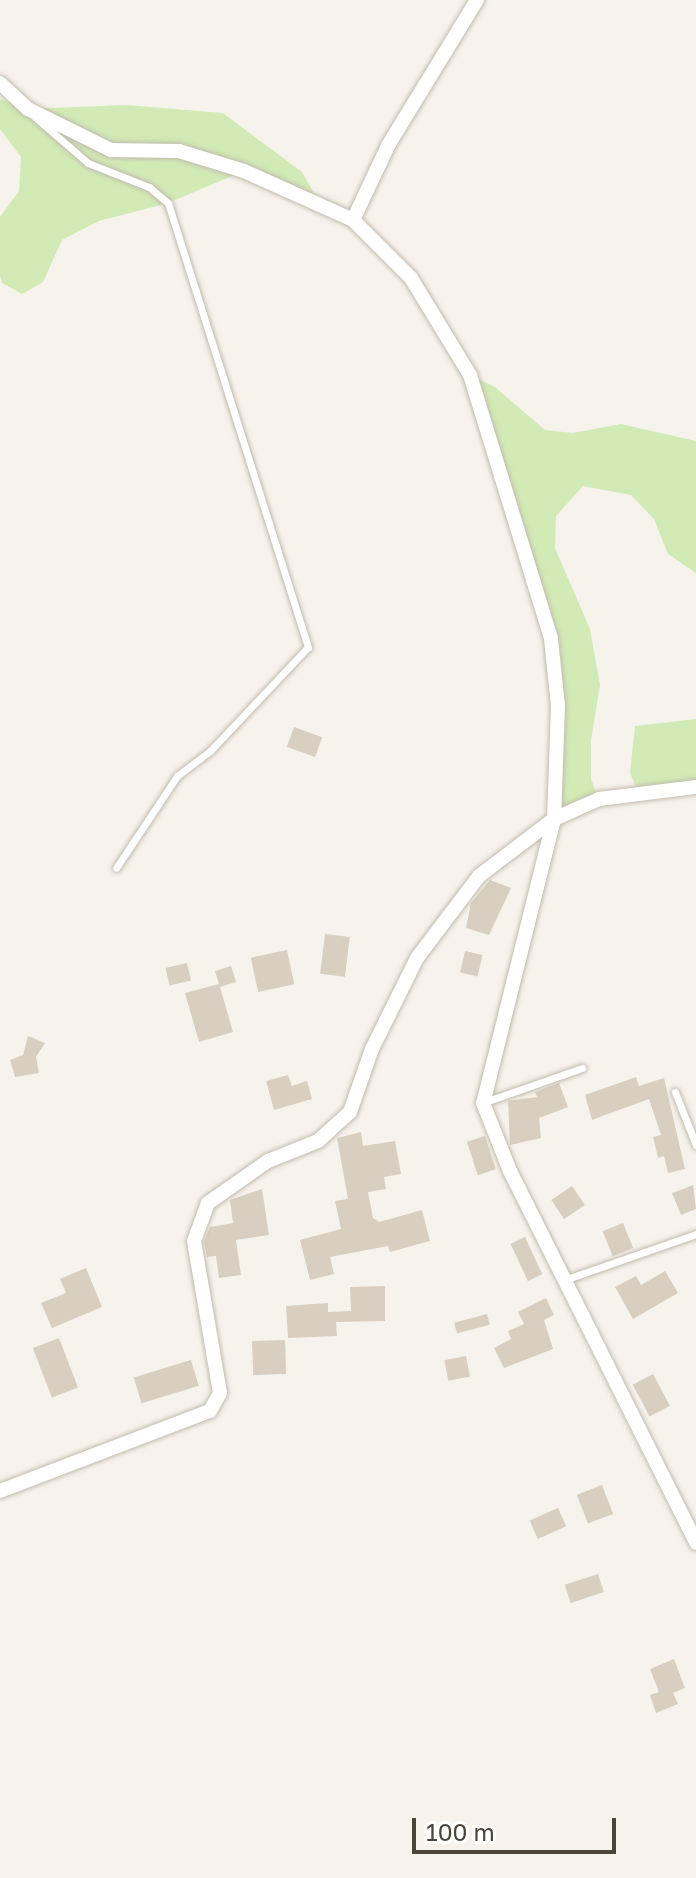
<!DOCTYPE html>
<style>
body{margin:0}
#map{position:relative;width:696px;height:1878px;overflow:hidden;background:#f6f3ec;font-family:"Golos Text",sans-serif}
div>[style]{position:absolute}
.green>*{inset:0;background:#d2eab5}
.building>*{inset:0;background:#d8cfc1;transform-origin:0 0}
.roads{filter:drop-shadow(0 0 2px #c2bbae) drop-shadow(0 0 2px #c2bbae)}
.lane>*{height:7px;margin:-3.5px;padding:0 3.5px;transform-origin:3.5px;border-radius:3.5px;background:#fff}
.street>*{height:14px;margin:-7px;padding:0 7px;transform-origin:7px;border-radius:7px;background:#fff}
span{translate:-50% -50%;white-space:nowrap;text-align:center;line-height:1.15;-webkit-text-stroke:6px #fff;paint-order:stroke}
.scale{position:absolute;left:412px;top:1818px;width:204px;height:36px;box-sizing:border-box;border:4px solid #4b4439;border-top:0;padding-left:10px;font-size:24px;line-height:28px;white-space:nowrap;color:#4b4439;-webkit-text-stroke:6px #fff;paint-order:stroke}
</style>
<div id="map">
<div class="green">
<i style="clip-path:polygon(0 99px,28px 109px,126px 105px,223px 113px,302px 172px,321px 206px,244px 171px,168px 203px,99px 221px,62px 240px,43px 282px,22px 294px,2px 283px,0 276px,0 217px,19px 191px,21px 157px,0 129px)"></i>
<i style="clip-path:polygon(470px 375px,495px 387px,545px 430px,573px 433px,621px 424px,696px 441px,696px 573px,668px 554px,654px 519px,631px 495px,583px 486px,556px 516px,555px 548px,590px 629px,600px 685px,591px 740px,591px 779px,599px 799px,554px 819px,551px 639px)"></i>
<i style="clip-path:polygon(696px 719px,696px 787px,639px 794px,630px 773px,635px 726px)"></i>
</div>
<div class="building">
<i style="left:294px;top:727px;width:30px;height:21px;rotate:20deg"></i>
<i style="clip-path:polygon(490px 880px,511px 888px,489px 935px,466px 928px,471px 903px)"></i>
<i style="left:325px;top:934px;width:25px;height:40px;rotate:7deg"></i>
<i style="left:287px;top:950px;width:35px;height:37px;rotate:78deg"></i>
<i style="left:465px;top:951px;width:18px;height:22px;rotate:13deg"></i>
<i style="left:187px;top:963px;width:18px;height:22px;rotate:77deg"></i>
<i style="clip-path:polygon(231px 966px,236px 982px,220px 987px,233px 1032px,199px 1042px,185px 993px,219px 984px,215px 971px)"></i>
<i style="clip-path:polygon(28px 1036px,45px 1043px,36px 1057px,39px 1073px,15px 1077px,10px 1060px,23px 1055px)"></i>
<i style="clip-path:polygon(288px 1075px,292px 1086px,307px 1081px,312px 1099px,274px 1110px,266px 1081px)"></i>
<i style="clip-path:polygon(636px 1077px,639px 1086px,664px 1078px,685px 1169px,668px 1173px,664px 1156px,658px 1158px,653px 1137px,661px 1135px,649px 1099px,592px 1120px,585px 1095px)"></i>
<i style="clip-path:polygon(559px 1083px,568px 1107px,539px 1118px,541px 1138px,510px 1145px,508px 1101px,537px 1097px,535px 1092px)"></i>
<i style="clip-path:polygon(361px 1132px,363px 1146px,395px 1141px,401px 1174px,384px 1177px,386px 1189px,368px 1192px,373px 1218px,379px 1222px,422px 1210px,430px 1241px,390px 1252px,388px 1246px,330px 1257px,334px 1274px,310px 1280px,300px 1240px,341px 1229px,335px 1201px,348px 1199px,337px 1138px)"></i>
<i style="left:485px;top:1136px;width:35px;height:19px;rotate:72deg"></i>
<i style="clip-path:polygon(693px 1185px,696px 1209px,681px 1215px,672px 1193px)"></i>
<i style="left:572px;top:1186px;width:23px;height:25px;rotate:56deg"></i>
<i style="clip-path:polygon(262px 1189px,269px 1235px,236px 1240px,241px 1275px,219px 1278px,216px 1256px,207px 1257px,204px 1242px,210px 1227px,233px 1223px,230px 1200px)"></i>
<i style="left:623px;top:1223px;width:27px;height:22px;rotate:68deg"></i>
<i style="left:525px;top:1237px;width:41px;height:16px;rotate:65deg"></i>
<i style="clip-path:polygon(86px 1268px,102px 1307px,52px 1328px,41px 1303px,66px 1293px,60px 1279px)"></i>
<i style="clip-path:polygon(665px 1271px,678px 1293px,633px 1319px,615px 1287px,636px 1276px,641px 1285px)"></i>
<i style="clip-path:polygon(385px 1286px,385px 1321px,336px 1322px,337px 1336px,288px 1338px,286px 1306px,328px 1303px,328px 1312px,351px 1311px,350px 1287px)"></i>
<i style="clip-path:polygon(546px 1298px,554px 1315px,544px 1320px,553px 1349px,504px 1368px,494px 1348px,511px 1339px,508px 1331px,524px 1324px,518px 1312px)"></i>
<i style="left:487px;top:1314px;width:11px;height:34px;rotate:75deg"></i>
<i style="left:59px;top:1338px;width:53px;height:28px;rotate:69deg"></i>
<i style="left:285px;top:1340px;width:34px;height:33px;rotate:88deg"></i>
<i style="left:466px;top:1356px;width:21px;height:22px;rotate:79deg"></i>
<i style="left:191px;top:1360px;width:27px;height:60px;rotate:73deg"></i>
<i style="left:653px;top:1374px;width:36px;height:23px;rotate:62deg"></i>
<i style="left:602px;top:1485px;width:31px;height:27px;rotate:69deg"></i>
<i style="left:558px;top:1508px;width:20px;height:31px;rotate:66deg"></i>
<i style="left:598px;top:1574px;width:19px;height:35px;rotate:72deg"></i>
<i style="clip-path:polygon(674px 1659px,685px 1688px,673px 1693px,678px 1704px,656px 1713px,650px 1695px,659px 1692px,650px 1669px)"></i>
</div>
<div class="roads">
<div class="lane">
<i style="left:35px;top:117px;width:70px;rotate:41deg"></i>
<i style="left:88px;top:163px;width:66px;rotate:21.5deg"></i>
<i style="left:149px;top:187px;width:25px;rotate:40deg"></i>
<i style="left:168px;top:203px;width:466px;rotate:72.5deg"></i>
<i style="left:308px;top:647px;width:143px;rotate:133.3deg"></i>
<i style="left:210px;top:751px;width:41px;rotate:142.9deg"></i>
<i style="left:177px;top:776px;width:110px;rotate:123.5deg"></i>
<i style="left:675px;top:1092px;width:57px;rotate:68.4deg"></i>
<i style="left:485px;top:1102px;width:103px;rotate:-19.3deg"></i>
<i style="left:567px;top:1279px;width:137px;rotate:-19.2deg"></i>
</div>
<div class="street">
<i style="left:0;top:83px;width:38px;rotate:43deg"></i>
<i style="left:28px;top:109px;width:93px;rotate:26.3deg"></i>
<i style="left:111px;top:150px;width:68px;rotate:0.8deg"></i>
<i style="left:179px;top:151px;width:68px;rotate:17.1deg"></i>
<i style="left:244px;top:171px;width:120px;rotate:24.2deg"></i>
<i style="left:353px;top:220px;width:82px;rotate:45deg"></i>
<i style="left:411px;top:278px;width:114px;rotate:58.7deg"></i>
<i style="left:470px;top:375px;width:276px;rotate:72.9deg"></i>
<i style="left:551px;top:639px;width:67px;rotate:84deg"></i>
<i style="left:558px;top:706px;width:113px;rotate:92deg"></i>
<i style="left:554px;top:819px;width:293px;rotate:104deg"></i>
<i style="left:483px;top:1103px;width:73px;rotate:68.3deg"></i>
<i style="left:510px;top:1171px;width:416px;rotate:63.4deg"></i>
<i style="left:353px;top:220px;width:84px;rotate:-64.7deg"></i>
<i style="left:389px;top:144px;width:169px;rotate:-58.6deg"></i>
<i style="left:0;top:1491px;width:225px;rotate:-20.9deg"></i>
<i style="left:210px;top:1411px;width:21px;rotate:-61deg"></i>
<i style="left:220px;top:1393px;width:154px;rotate:-99.7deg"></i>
<i style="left:194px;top:1241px;width:40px;rotate:-69.8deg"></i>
<i style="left:208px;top:1203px;width:73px;rotate:-35deg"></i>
<i style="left:268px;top:1161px;width:54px;rotate:-21.8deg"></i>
<i style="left:318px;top:1141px;width:43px;rotate:-42.2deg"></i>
<i style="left:350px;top:1112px;width:67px;rotate:-70.8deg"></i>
<i style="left:372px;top:1049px;width:102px;rotate:-63.7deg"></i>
<i style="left:417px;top:958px;width:103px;rotate:-52.9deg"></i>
<i style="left:479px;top:876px;width:94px;rotate:-37.2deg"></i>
<i style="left:554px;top:819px;width:49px;rotate:-24deg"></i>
<i style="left:599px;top:799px;width:98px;rotate:-7.1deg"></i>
</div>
</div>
<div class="scale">100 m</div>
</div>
